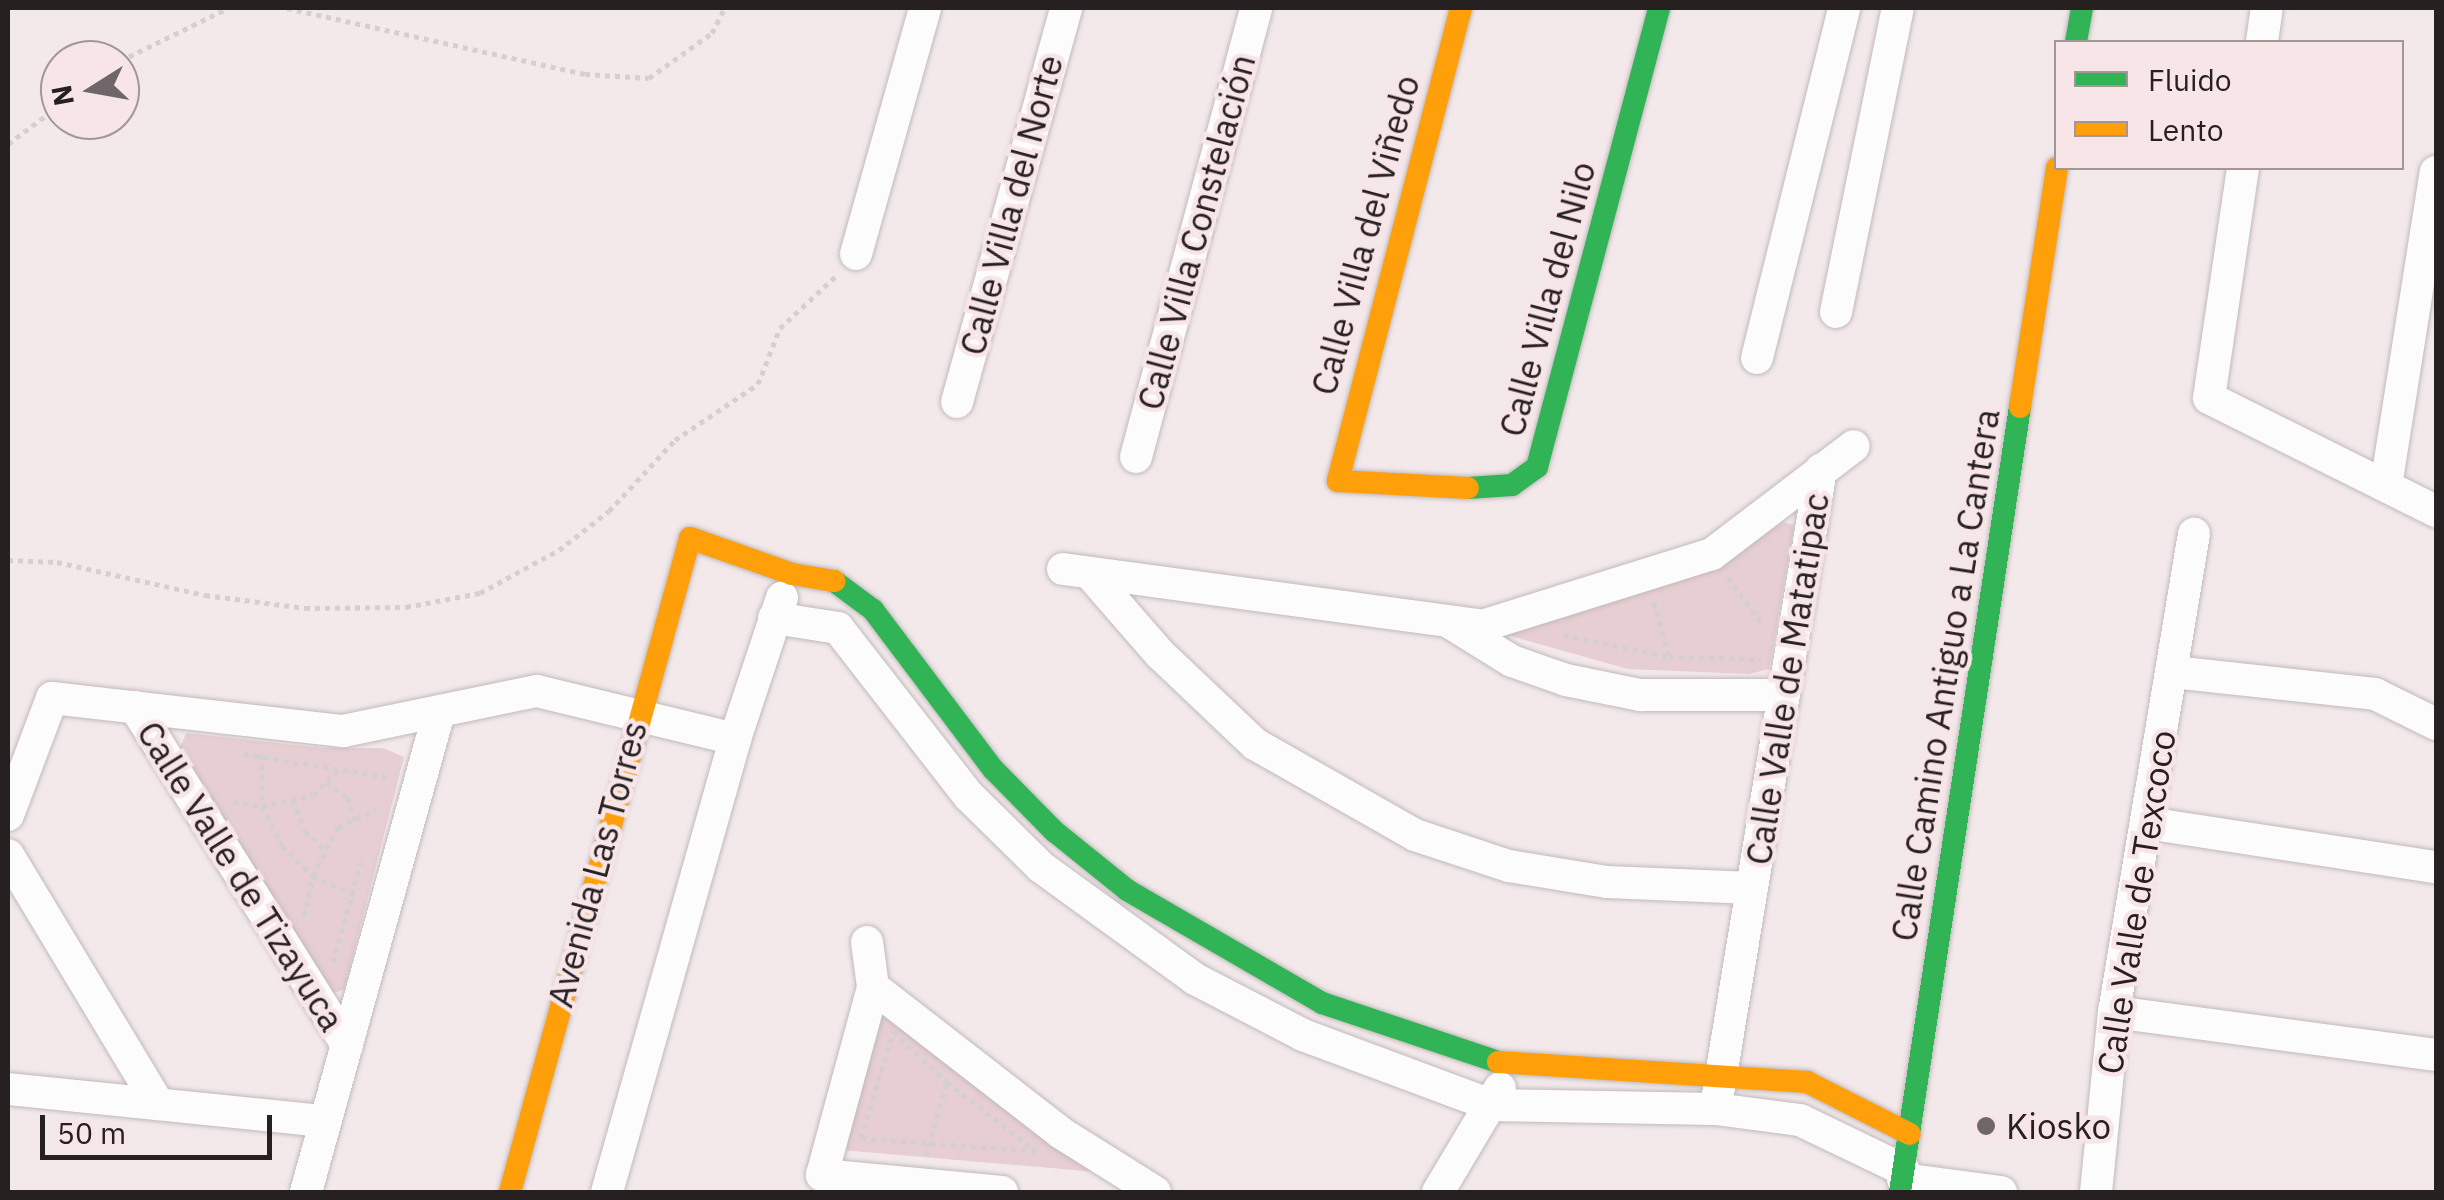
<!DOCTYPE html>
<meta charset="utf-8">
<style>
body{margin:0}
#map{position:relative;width:2444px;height:1200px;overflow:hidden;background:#f3e9eb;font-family:"IBM Plex Sans",sans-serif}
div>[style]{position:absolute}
.green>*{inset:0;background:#e6ced2}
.path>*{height:5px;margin-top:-2.5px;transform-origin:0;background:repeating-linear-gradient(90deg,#d4d0d1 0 5px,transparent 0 10px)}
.roads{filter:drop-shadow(0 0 2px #c1b9bb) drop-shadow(0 0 2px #c1b9bb)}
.street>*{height:32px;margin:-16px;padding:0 16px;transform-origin:16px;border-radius:16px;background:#fdfcfc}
.fast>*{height:22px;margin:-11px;padding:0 11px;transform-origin:11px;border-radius:11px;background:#30b455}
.slow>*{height:22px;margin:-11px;padding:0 11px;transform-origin:11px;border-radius:11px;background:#ff9f0a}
.dots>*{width:28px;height:28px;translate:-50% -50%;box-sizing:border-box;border:5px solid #f7e5e8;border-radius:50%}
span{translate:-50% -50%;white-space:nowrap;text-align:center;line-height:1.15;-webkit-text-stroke:9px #f7e5e8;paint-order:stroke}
.street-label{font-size:35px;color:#262021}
.poi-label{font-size:35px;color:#262021}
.left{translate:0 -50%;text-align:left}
.frame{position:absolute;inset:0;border:10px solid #262021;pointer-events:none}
.legend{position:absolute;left:2054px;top:40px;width:350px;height:130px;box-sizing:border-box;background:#f7e5e8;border:2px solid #a39698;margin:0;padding:12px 18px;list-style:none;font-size:30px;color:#262021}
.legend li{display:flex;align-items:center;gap:20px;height:50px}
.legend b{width:50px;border:2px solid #a39698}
.north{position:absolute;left:40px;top:40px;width:100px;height:100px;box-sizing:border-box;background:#f7e5e8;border:2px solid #a39698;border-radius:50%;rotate:259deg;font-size:28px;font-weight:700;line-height:40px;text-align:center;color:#262021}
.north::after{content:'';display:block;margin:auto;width:35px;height:45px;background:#6e6668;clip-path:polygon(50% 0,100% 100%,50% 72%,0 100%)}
.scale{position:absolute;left:40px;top:1115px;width:232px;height:45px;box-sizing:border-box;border:5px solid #262021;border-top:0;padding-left:12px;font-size:30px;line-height:35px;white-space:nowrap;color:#262021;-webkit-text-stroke:8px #f7e5e8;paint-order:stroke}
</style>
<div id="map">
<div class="green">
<i style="clip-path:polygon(1782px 522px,1794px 525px,1769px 669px,1749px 674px,1628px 669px,1507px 635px,1724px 565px)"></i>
<i style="clip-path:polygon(186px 733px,322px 748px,383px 748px,404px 757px,344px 990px,331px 994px,179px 751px)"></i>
<i style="clip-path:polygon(884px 1009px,1109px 1173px,842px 1150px)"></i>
</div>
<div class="path">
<i style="left:287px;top:8px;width:305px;rotate:12.5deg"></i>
<i style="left:585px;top:74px;width:64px;rotate:3.6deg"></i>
<i style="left:649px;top:78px;width:77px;rotate:-35.5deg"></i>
<i style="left:712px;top:33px;width:28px;rotate:-63deg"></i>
<i style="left:120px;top:61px;width:120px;rotate:-26.1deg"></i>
<i style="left:8px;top:144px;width:65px;rotate:-36.9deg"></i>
<i style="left:8px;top:560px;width:49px;rotate:2.3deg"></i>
<i style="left:57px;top:562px;width:152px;rotate:12.6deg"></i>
<i style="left:205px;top:595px;width:101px;rotate:7.4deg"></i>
<i style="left:305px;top:608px;width:101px;rotate:-0.6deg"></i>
<i style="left:406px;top:607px;width:75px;rotate:-10.7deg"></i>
<i style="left:480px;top:593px;width:90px;rotate:-28.6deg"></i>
<i style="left:559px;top:550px;width:63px;rotate:-38deg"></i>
<i style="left:609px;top:511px;width:97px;rotate:-47.1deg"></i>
<i style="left:675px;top:440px;width:100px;rotate:-34deg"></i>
<i style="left:758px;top:384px;width:60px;rotate:-68.6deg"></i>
<i style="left:780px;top:328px;width:78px;rotate:-42.9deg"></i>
<i style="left:1728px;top:578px;width:57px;rotate:53.5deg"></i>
<i style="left:1654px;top:602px;width:57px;rotate:74.7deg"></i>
<i style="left:1564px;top:635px;width:107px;rotate:11.8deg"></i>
<i style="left:1669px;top:657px;width:92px;rotate:1.2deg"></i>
<i style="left:244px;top:754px;width:149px;rotate:9.3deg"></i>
<i style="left:262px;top:755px;width:51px;rotate:90deg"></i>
<i style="left:262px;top:806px;width:45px;rotate:63.4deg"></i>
<i style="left:282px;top:846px;width:43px;rotate:44.1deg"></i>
<i style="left:313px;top:876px;width:45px;rotate:24.9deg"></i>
<i style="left:326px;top:782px;width:26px;rotate:36deg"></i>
<i style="left:347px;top:797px;width:25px;rotate:69deg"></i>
<i style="left:293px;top:800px;width:33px;rotate:69deg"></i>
<i style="left:305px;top:831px;width:29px;rotate:44deg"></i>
<i style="left:233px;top:802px;width:29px;rotate:8deg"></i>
<i style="left:262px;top:806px;width:53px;rotate:-11.9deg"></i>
<i style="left:314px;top:795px;width:35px;rotate:-46deg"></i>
<i style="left:304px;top:916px;width:41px;rotate:-77.3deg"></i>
<i style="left:313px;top:876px;width:55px;rotate:-63deg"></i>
<i style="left:338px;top:827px;width:42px;rotate:-24.1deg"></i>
<i style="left:333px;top:962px;width:104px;rotate:-74.4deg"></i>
<i style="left:893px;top:1032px;width:74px;rotate:42.8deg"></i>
<i style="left:947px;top:1082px;width:113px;rotate:37.8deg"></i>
<i style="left:1036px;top:1151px;width:175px;rotate:-175.8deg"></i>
<i style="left:861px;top:1138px;width:111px;rotate:-73.2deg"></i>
<i style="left:926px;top:1156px;width:74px;rotate:-74.3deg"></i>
</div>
<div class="roads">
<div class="street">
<i style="left:2262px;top:42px;width:34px;rotate:-82deg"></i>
<i style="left:2243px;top:168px;width:232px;rotate:98.4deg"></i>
<i style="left:2209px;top:398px;width:254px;rotate:26.5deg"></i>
<i style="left:856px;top:254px;width:255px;rotate:-74.3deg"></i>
<i style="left:1836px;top:312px;width:310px;rotate:-78.5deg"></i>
<i style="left:1757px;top:358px;width:361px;rotate:-76deg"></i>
<i style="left:957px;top:402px;width:409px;rotate:-74.5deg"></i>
<i style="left:1136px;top:457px;width:465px;rotate:-75deg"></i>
<i style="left:2386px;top:486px;width:318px;rotate:-81deg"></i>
<i style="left:1063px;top:569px;width:423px;rotate:7.7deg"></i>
<i style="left:1482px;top:626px;width:241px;rotate:-17.4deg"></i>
<i style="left:1712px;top:554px;width:178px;rotate:-37.3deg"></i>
<i style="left:1093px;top:577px;width:102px;rotate:49deg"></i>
<i style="left:1160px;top:654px;width:131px;rotate:43.5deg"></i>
<i style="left:1255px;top:744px;width:184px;rotate:29.6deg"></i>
<i style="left:1415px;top:835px;width:99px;rotate:18.3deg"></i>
<i style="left:1509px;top:866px;width:99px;rotate:9.3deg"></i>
<i style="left:1607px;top:882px;width:145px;rotate:2.4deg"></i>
<i style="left:774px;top:618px;width:65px;rotate:8.9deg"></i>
<i style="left:838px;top:628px;width:213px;rotate:52.1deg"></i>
<i style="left:969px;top:796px;width:101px;rotate:44.6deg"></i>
<i style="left:1041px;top:867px;width:190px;rotate:36deg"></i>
<i style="left:1195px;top:979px;width:122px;rotate:27.4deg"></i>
<i style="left:1303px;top:1035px;width:201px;rotate:20.4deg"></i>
<i style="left:1491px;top:1105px;width:225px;rotate:1deg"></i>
<i style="left:1716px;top:1109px;width:85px;rotate:7.5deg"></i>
<i style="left:1800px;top:1120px;width:115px;rotate:25.7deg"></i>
<i style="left:1452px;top:624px;width:70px;rotate:31.7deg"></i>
<i style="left:1512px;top:661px;width:57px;rotate:19.4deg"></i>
<i style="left:1566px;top:680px;width:76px;rotate:11.5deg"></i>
<i style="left:1640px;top:695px;width:144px"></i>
<i style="left:2173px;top:672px;width:203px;rotate:6.2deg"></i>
<i style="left:2375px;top:694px;width:68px;rotate:26.2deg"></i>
<i style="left:135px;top:707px;width:399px;rotate:57.9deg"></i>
<i style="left:8px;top:815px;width:125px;rotate:-69.4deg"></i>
<i style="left:52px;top:698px;width:293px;rotate:6.5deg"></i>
<i style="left:343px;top:731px;width:198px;rotate:-11.7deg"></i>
<i style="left:537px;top:691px;width:204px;rotate:13.6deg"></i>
<i style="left:2147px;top:823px;width:292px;rotate:8.7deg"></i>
<i style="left:8px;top:855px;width:291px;rotate:58.9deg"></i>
<i style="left:867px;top:942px;width:45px;rotate:82.4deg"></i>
<i style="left:2114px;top:1012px;width:325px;rotate:7.6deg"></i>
<i style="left:8px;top:1089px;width:319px;rotate:5.8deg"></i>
<i style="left:1718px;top:1094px;width:633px;rotate:-80.64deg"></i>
<i style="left:1903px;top:1179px;width:99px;rotate:7.6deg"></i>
<i style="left:306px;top:1192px;width:499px;rotate:-74.5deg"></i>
<i style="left:607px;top:1192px;width:471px;rotate:-74.2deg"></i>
<i style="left:735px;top:739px;width:149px;rotate:-71.6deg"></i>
<i style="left:1002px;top:1192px;width:181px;rotate:-174.6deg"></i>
<i style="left:822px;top:1175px;width:195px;rotate:-74.8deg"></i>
<i style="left:873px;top:987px;width:238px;rotate:37.8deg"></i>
<i style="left:1061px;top:1133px;width:111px;rotate:32.1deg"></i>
<i style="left:1438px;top:1192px;width:121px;rotate:-59.2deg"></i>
<i style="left:2096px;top:1192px;width:181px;rotate:-84.3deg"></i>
<i style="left:2114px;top:1012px;width:485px;rotate:-80.5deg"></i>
</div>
<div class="fast">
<i style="left:2076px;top:42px;width:35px;rotate:-80deg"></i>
<i style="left:1468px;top:488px;width:44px;rotate:-3.9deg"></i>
<i style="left:1512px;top:485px;width:31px;rotate:-36deg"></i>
<i style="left:1537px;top:467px;width:475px;rotate:-75.1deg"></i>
<i style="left:834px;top:581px;width:49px;rotate:36.6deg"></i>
<i style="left:873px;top:610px;width:199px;rotate:53deg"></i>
<i style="left:993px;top:769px;width:87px;rotate:45.5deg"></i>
<i style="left:1054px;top:831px;width:94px;rotate:38.9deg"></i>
<i style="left:1127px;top:890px;width:225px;rotate:30.1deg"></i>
<i style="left:1322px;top:1003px;width:186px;rotate:18.5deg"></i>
<i style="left:1900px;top:1192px;width:794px;rotate:-81.31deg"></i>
</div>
<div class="slow">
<i style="left:1461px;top:8px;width:489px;rotate:104.6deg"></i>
<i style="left:1338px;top:481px;width:130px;rotate:3.1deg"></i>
<i style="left:2020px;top:407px;width:242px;rotate:-81.2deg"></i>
<i style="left:1498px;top:1062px;width:310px;rotate:3.7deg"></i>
<i style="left:1807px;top:1082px;width:115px;rotate:26.8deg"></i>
<i style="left:510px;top:1192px;width:678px;rotate:-74.61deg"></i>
<i style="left:690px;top:538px;width:108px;rotate:19.4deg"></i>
<i style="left:792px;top:574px;width:43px;rotate:9.5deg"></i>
</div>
</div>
<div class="dots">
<i style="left:1986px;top:1126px;background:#6e6668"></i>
</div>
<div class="street-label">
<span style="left:1011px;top:205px;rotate:-75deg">Calle Villa del Norte</span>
<span style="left:1196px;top:232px;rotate:-75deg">Calle Villa Constelación</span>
<span style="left:1365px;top:235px;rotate:-75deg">Calle Villa del Viñedo</span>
<span style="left:1547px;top:299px;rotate:-75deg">Calle Villa del Nilo</span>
<span style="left:1945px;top:675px;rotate:-81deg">Calle Camino Antiguo a La Cantera</span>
<span style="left:1787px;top:679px;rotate:-81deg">Calle Valle de Matatipac</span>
<span style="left:597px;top:864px;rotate:-75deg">Avenida Las Torres</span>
<span style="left:241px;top:876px;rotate:58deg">Calle Valle de Tizayuca</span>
<span style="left:2136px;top:902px;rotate:-81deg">Calle Valle de Texcoco</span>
</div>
<div class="poi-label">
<span class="left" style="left:2006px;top:1126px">Kiosko</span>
</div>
<div class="frame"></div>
<ul class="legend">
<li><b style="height:12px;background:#30b455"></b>Fluido</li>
<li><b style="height:12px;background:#ff9f0a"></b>Lento</li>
</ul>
<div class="north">N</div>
<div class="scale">50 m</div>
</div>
